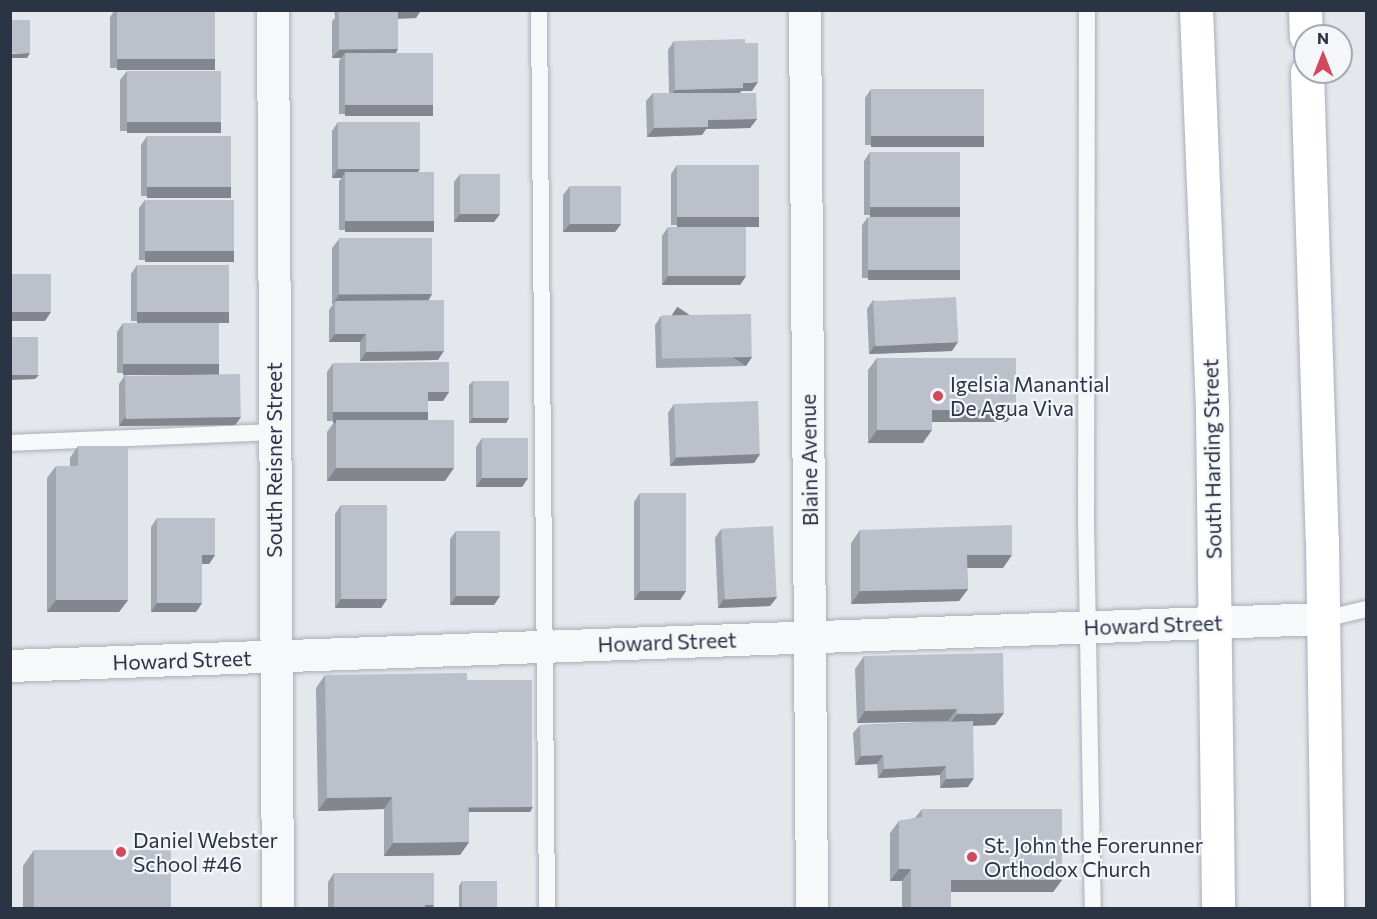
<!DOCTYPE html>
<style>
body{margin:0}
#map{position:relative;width:1377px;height:919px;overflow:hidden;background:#e4e7ec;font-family:Commissioner,sans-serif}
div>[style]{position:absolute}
.roads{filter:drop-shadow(0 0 2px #a9aeb7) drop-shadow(0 0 2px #a9aeb7)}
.lane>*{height:16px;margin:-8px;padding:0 8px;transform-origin:8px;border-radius:8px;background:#f7f8fa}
.street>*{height:32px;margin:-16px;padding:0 16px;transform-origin:16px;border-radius:16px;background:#f7f8fa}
.primary>*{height:33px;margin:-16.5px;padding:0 16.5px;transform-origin:16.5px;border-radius:16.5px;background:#fff}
.wall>*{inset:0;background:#a1a5ae}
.shaded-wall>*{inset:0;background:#83868d;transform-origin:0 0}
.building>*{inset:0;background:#bbc0ca;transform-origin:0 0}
.dots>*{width:16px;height:16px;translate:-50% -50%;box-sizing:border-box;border:3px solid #f4f6f9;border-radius:50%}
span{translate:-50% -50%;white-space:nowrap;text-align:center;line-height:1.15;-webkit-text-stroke:4.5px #f4f6f9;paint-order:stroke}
.poi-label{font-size:21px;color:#2b3445}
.left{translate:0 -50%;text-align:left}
.street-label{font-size:21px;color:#2b3445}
.frame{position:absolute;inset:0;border:12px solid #2b3445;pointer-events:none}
.north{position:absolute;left:1293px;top:24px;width:60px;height:60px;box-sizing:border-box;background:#f4f6f9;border:2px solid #a4a8b1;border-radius:50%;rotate:0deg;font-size:16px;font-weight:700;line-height:24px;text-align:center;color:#2b3445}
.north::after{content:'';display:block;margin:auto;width:21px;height:27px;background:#d1495b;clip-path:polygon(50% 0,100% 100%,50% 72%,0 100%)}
</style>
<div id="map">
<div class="roads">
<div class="lane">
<i style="left:539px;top:10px;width:898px;rotate:89.49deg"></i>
<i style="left:1087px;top:10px;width:511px;rotate:90.11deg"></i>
<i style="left:1086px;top:521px;width:387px;rotate:89deg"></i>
<i style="left:10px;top:443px;width:263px;rotate:-2.4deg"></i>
<i style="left:1324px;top:619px;width:43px;rotate:-13.4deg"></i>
</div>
<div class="street">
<i style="left:273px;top:10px;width:898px;rotate:89.68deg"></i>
<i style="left:805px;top:10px;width:898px;rotate:89.55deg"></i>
<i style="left:10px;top:666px;width:1315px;rotate:-2.05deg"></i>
</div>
<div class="primary">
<i style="left:1196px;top:10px;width:401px;rotate:87.7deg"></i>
<i style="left:1212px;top:411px;width:497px;rotate:89.3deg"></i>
<i style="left:1305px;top:10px;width:26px;rotate:88deg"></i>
<i style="left:1307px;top:72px;width:467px;rotate:88.2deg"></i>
<i style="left:1322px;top:539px;width:369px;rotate:89.2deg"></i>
</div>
</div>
<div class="wall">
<i style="clip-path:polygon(115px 10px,215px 10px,209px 68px,110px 68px,110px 17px)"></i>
<i style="clip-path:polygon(334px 10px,421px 10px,416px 18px,398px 19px,398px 49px,396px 53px,433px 105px,427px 114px,339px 114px,339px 61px,341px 58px,332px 58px,332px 21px,335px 18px)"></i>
<i style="clip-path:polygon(674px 41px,752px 91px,741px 91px,740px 93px,757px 119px,750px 128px,706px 129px,702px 135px,647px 137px,646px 101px,653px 93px,669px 93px,668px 50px)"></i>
<i style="clip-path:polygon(127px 71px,215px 131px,120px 131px,120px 80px)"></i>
<i style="clip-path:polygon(871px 89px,984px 136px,977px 145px,865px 145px,865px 98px)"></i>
<i style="clip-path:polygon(338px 122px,417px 172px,434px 221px,428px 230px,339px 230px,339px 181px,342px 178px,332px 178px,332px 131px)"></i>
<i style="clip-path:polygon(147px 136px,225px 196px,141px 196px,141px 145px)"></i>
<i style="clip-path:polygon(870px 152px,960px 207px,954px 215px,864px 215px,864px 161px)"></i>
<i style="clip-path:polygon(677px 165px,759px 217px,753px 225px,671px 225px,671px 174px)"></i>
<i style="clip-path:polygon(460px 174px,500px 214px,494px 222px,454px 222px,454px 182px)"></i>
<i style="clip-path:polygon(570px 186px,621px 224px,615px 232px,563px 232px,563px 195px)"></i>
<i style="clip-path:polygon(145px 200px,234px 251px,227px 260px,139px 260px,139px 208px)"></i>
<i style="clip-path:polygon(868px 217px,960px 270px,954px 278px,862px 278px,862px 225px)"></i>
<i style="clip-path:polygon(668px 227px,746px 276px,740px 285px,662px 285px,662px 236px)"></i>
<i style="clip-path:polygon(339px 239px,432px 294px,429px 300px,438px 360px,360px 361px,360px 342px,329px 342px,329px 310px,333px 304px,332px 304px,332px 248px)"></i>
<i style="clip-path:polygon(137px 265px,229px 312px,222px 321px,131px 321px,131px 274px)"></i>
<i style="clip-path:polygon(873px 300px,952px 351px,869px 354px,867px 309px)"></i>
<i style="clip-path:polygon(661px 316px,752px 357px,746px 366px,656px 368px,655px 325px)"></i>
<i style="clip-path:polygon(123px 323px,219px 364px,213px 373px,117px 373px,117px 332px)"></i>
<i style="clip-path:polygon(877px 358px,1007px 422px,932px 422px,923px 443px,868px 443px,868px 370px)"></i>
<i style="clip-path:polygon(333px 363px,449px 392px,443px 401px,428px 401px,423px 420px,445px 481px,327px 481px,327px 432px,335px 421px,327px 421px,327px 372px)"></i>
<i style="clip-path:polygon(125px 375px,241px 417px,235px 425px,119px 426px,119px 384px)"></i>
<i style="clip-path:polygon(473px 381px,509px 418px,506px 423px,469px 423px,469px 385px)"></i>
<i style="clip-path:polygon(674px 404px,760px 454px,754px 463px,670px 466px,668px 413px)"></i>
<i style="clip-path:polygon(482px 438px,528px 478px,522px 487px,476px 487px,476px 447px)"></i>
<i style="clip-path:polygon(78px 446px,128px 600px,119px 612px,47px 612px,47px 478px,56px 466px,70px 466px,70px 458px)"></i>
<i style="clip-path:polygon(640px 493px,686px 591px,680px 600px,634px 600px,634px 502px)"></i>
<i style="clip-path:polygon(341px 505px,387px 599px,381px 608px,335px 608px,335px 514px)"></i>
<i style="clip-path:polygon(157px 518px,215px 555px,209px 564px,202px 564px,202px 603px,196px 612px,151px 612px,151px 527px)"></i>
<i style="clip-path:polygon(721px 529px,777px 597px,770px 606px,718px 608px,715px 538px)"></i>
<i style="clip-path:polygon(860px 530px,1003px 568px,967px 568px,968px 589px,959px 601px,851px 604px,851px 543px)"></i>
<i style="clip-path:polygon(456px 531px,500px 596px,494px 605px,450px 605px,450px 539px)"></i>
<i style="clip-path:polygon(864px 656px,995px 725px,973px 726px,968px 787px,940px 788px,940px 775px,878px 778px,877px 764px,855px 765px,853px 733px,860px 725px,948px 721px,857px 723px,855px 669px)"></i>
<i style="clip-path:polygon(325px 675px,467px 681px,530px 812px,469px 812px,469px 842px,460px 855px,384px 856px,384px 809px,318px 811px,316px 688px)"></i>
<i style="clip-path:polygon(922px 809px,1062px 880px,1053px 892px,951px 892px,951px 909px,902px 909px,902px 881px,890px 881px,890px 833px,899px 821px,915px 818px)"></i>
<i style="clip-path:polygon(34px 850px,171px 909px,23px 909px,23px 866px)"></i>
<i style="clip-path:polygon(334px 873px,434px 905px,432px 909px,328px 909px,328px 882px)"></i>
<i style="clip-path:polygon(462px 881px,497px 909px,459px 909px,459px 886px)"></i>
</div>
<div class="shaded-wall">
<i style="clip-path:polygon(421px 10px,416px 18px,339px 20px,339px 14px,341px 11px)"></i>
<i style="clip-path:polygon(398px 49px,392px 58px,345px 53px,341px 58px,332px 58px,339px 50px)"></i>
<i style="clip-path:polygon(30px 53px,27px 58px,10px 58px,10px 54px)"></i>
<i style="left:117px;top:59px;width:98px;height:11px"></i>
<i style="clip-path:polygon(758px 82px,752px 91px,741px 91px,737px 97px,669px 98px,675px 90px,743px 83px)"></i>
<i style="left:345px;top:105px;width:88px;height:11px"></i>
<i style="clip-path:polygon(757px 119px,750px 128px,706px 129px,702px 135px,647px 137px,654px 128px,708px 120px)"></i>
<i style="left:127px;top:122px;width:94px;height:11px"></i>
<i style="left:871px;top:136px;width:113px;height:11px"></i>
<i style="clip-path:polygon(338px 169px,420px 169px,414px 178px,345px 172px,342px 178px,332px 178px)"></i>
<i style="left:147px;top:187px;width:84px;height:11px"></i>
<i style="left:870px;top:207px;width:90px;height:10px"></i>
<i style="clip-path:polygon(460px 214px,500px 214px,494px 222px,454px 222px)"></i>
<i style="left:677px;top:217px;width:82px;height:10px"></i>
<i style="left:345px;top:221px;width:89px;height:11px"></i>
<i style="clip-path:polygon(570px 224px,621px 224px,615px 232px,563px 232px)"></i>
<i style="left:145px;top:251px;width:89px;height:11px"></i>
<i style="left:868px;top:270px;width:92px;height:10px"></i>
<i style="clip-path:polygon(668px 276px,746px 276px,740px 285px,662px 285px)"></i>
<i style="clip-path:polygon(432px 294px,426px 303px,335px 301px,332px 304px,339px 295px)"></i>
<i style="clip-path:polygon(10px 312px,51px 312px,45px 321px,10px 321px)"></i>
<i style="left:137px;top:312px;width:92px;height:11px"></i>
<i style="clip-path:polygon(335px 334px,366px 334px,360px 342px,329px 342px)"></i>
<i style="clip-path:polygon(958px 342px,952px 351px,869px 354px,875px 345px)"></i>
<i style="clip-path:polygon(444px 351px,438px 360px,360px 361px,366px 352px)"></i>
<i style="left:752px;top:357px;width:11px;height:90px;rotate:124deg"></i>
<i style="left:123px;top:364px;width:96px;height:11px"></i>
<i style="clip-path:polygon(10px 375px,39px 375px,35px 379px,10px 380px)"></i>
<i style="clip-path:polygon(428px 392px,449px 392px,443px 401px,422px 401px)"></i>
<i style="clip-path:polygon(932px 410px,1016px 410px,1007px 422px,923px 422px)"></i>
<i style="left:333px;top:412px;width:95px;height:11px"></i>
<i style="clip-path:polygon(125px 417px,241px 417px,235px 425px,119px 426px)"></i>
<i style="clip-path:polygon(473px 418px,509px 418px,506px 423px,469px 423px)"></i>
<i style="clip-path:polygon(877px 430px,932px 430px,923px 443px,868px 443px)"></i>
<i style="clip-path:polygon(760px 454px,754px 463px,670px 466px,676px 458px)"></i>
<i style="clip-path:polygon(336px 468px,454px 468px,445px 481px,327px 481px)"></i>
<i style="clip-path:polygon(482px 478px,528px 478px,522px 487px,476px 487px)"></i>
<i style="clip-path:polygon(202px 555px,215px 555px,209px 564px,196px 564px)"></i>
<i style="clip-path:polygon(967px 555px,1012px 555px,1003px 568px,958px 568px)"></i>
<i style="clip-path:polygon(968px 589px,959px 601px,851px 604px,860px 591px)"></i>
<i style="clip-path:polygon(640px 591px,686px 591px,680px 600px,634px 600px)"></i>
<i style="clip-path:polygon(456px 596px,500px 596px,494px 605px,450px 605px)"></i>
<i style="clip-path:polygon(777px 597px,770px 606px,718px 608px,724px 599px)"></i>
<i style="clip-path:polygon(341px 599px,387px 599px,381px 608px,335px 608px)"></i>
<i style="clip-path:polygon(56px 600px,128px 600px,119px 612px,47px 612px)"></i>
<i style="clip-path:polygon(157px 603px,202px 603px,196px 612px,151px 612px)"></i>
<i style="clip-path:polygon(957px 709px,948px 721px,857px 723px,865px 711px)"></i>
<i style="clip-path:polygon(1004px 713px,995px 725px,948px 726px,957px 714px)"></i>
<i style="clip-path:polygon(883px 755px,877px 764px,855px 765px,861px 756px)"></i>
<i style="clip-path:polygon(946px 766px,940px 775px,878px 778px,884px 769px)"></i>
<i style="clip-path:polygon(974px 778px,968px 787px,940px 788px,946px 779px)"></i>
<i style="clip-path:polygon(392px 797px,384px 809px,318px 811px,327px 798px)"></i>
<i style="clip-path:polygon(533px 807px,530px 812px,459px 812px,463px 808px)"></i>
<i style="clip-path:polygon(469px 842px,460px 855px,384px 856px,393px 843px)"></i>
<i style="clip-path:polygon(899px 869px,911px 869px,902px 881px,890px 881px)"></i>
<i style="clip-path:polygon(951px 880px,1062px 880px,1053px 892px,942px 892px)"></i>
<i style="clip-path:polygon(425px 905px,434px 905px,432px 909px,422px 909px)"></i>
</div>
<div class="building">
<i style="left:117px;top:10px;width:98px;height:49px"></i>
<i style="left:398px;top:12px;width:37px;height:59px;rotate:90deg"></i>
<i style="left:30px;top:20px;width:33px;height:20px;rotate:90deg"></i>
<i style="clip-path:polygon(745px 39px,745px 43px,758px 43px,758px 82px,743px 83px,743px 88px,675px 90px,674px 41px)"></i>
<i style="left:345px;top:53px;width:88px;height:52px"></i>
<i style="left:127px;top:71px;width:94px;height:51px"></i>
<i style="left:871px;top:89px;width:113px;height:47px"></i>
<i style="clip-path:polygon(653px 93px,756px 93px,757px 119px,708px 120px,708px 127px,654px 128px)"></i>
<i style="left:338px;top:122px;width:82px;height:47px"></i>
<i style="left:147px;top:136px;width:84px;height:51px"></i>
<i style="left:870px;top:152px;width:90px;height:55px"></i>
<i style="left:677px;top:165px;width:82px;height:52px"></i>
<i style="left:345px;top:172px;width:89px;height:49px"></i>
<i style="left:460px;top:174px;width:40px;height:40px"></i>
<i style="left:570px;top:186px;width:51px;height:38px"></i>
<i style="left:145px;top:200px;width:89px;height:51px"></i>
<i style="left:868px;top:217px;width:92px;height:53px"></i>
<i style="left:668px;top:227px;width:78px;height:49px"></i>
<i style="left:432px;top:238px;width:56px;height:93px;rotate:90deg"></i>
<i style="left:137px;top:265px;width:92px;height:47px"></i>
<i style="left:10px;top:274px;width:41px;height:38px"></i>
<i style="left:956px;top:297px;width:45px;height:83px;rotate:87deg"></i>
<i style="clip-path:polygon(444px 300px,444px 351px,366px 352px,366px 334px,335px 334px,335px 301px)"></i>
<i style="left:751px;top:314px;width:43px;height:90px;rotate:89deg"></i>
<i style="left:123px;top:323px;width:96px;height:41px"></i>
<i style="left:10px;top:337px;width:28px;height:38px"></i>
<i style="clip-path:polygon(877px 358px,1016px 358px,1016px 410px,932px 410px,932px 430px,877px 430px)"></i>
<i style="clip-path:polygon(449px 362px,449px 392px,428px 392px,428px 412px,333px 412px,333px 363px)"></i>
<i style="left:240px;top:374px;width:43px;height:115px;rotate:89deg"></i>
<i style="left:473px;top:381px;width:36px;height:37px"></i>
<i style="left:758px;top:401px;width:53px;height:84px;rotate:88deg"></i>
<i style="left:336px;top:420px;width:118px;height:48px"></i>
<i style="left:482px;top:438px;width:46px;height:40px"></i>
<i style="clip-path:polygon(78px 446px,128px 446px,128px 600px,56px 600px,56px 466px,78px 466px)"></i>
<i style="left:640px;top:493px;width:46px;height:98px"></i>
<i style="left:341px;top:505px;width:46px;height:94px"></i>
<i style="clip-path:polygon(157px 518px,215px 518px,215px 555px,202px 555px,202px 603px,157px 603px)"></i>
<i style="clip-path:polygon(1012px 525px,1012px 555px,967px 555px,968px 589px,860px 591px,860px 530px)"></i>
<i style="left:773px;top:526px;width:71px;height:52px;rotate:87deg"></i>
<i style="left:456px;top:531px;width:44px;height:65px"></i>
<i style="clip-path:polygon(1003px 653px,1004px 713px,957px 714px,957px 709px,865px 711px,864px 656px)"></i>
<i style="clip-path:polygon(467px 673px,469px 842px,393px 843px,392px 797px,327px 798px,325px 675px)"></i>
<i style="left:532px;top:680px;width:127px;height:65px;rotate:90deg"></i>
<i style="clip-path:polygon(973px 721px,974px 778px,946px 779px,946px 766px,884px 769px,883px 755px,861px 756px,860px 725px)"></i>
<i style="clip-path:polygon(922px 809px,1062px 809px,1062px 880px,951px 880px,951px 909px,911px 909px,911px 869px,899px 869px,899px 821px,922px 817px)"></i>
<i style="left:34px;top:850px;width:137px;height:59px"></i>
<i style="clip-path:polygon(334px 873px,434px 873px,434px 905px,425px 905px,425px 909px,334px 909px)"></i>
<i style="left:462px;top:881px;width:35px;height:28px"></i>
</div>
<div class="dots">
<i style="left:938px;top:396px;background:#d1495b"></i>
<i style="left:121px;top:852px;background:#d1495b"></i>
<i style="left:972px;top:857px;background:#d1495b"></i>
</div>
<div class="poi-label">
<span class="left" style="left:950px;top:396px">Igelsia Manantial<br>De Agua Viva</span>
<span class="left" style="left:133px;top:852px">Daniel Webster<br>School #46</span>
<span class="left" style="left:984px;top:857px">St. John the Forerunner<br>Orthodox Church</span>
</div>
<div class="street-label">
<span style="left:1212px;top:459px;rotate:-91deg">South Harding Street</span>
<span style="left:274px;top:460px;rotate:-90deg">South Reisner Street</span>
<span style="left:809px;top:460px;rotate:-91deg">Blaine Avenue</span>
<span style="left:1153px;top:625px;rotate:-2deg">Howard Street</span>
<span style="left:667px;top:642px;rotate:-2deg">Howard Street</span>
<span style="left:182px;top:660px;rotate:-2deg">Howard Street</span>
</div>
<div class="frame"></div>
<div class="north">N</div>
</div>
